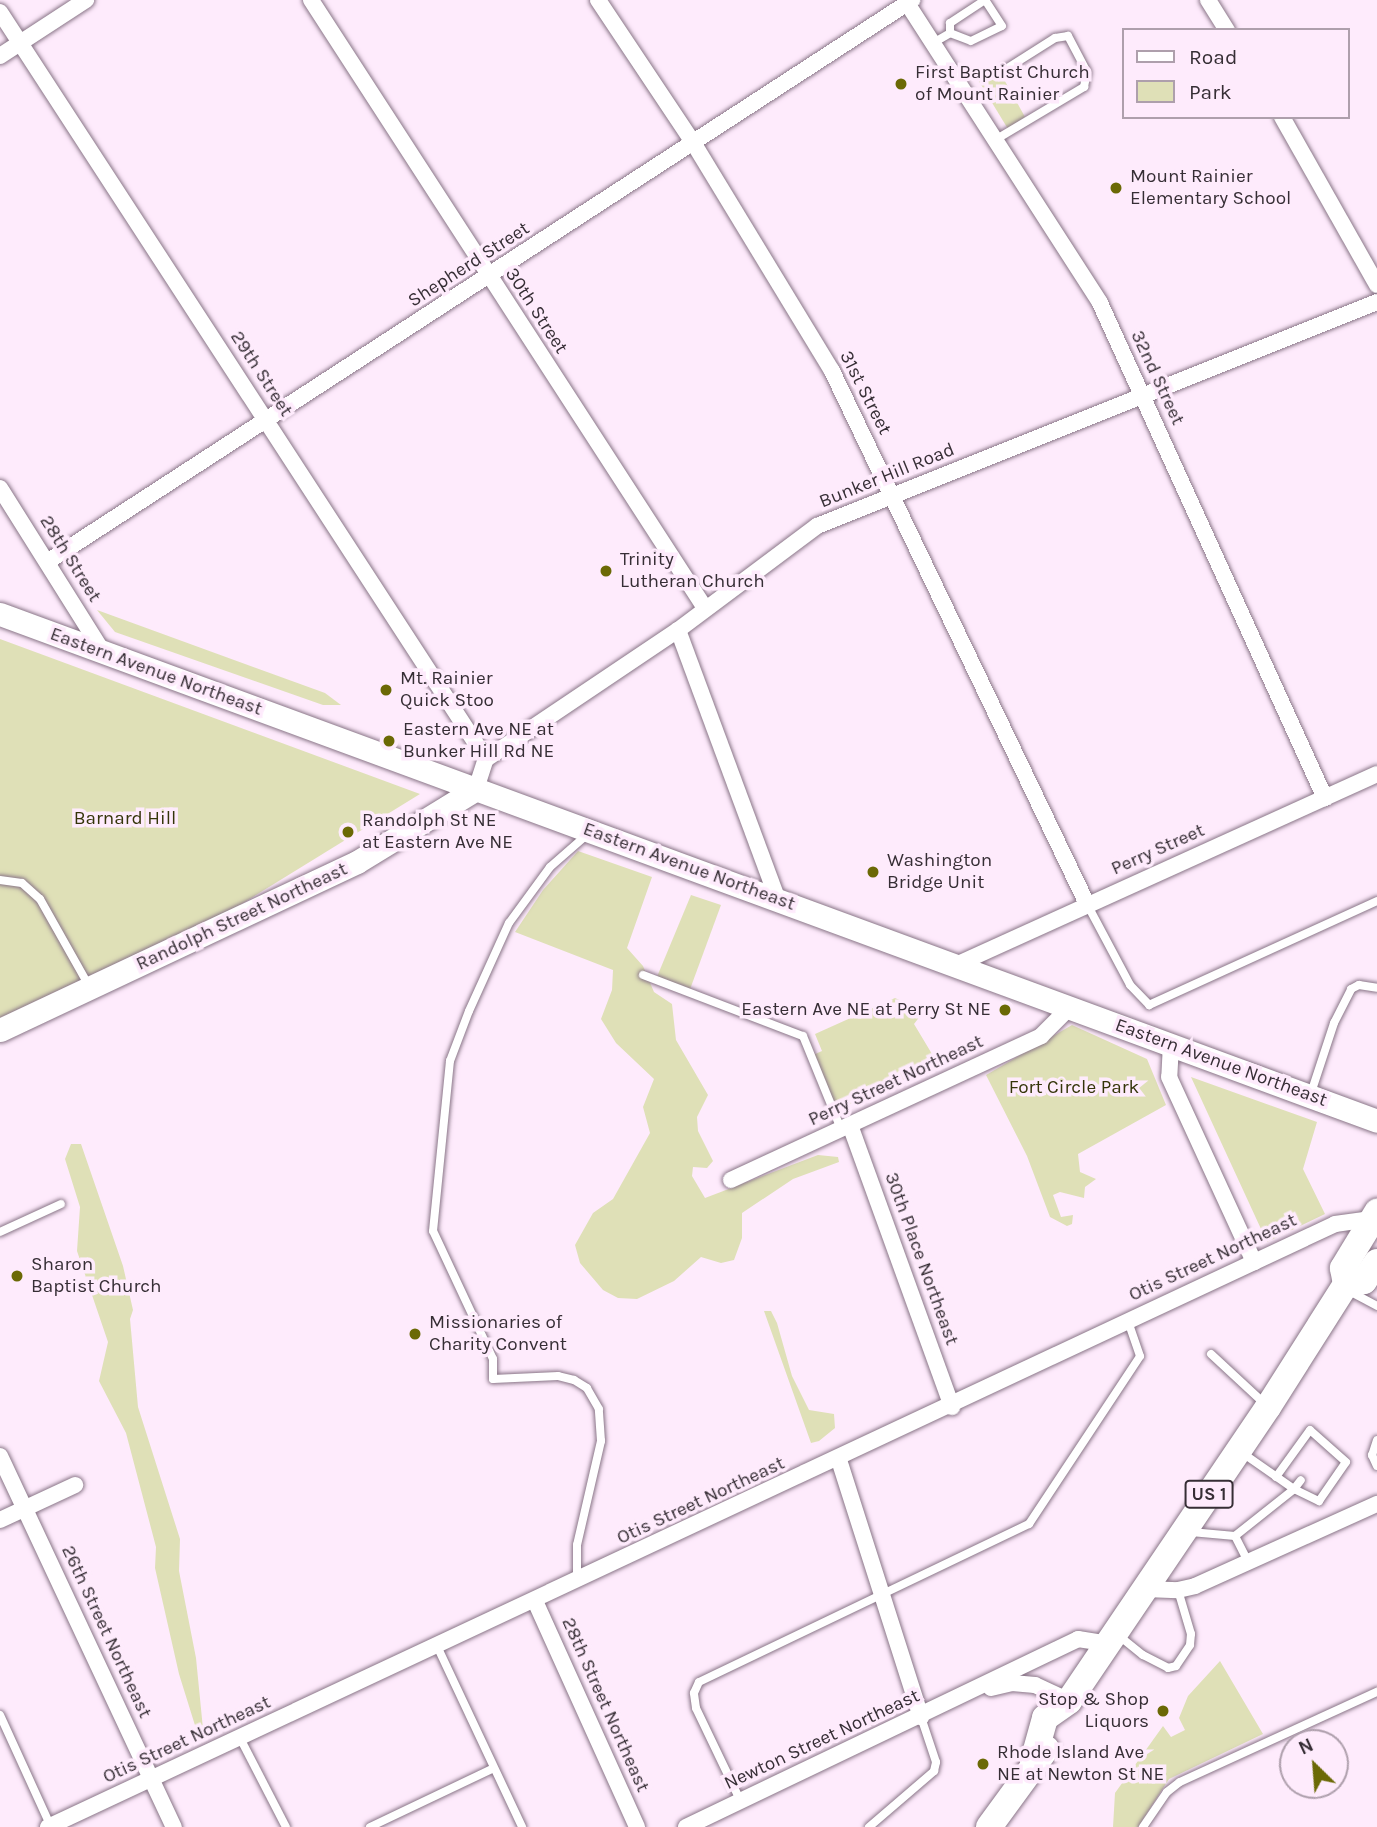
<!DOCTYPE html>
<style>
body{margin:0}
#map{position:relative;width:1377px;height:1827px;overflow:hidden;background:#feebfc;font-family:Karla,sans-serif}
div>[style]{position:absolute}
.green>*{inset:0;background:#dfe0b7}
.roads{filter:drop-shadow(0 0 2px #897587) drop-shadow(0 0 2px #897587)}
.lane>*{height:8px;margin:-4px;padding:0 4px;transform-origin:4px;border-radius:4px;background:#fff}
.street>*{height:16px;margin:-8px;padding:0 8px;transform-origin:8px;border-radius:8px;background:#fff}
.secondary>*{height:23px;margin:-11.5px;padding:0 11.5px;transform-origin:11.5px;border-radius:11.5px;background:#fff}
.primary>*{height:26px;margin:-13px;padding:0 13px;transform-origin:13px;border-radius:13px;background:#fff}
.dots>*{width:19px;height:19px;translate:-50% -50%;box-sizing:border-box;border:4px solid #feebfc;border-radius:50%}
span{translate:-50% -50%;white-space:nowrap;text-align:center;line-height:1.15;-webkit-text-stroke:7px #feebfc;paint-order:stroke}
.shield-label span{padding:2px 5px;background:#feebfc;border:2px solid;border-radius:5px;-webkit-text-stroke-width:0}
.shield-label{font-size:18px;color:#362e35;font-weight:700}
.poi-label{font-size:19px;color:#362e35}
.left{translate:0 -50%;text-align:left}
.right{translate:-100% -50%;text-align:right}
.street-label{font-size:19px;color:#362e35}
.park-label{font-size:19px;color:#343409}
.legend{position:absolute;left:1122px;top:28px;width:228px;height:91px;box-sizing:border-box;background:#feebfc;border:2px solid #ae9fac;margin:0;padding:9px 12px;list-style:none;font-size:21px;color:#362e35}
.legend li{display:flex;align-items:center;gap:14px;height:35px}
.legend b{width:35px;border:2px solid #ae9fac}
.north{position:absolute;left:1279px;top:1729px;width:70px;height:70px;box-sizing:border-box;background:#feebfc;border:2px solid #ae9fac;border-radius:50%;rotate:335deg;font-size:19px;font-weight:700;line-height:28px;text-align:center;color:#362e35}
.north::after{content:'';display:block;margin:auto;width:24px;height:32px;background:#6b6905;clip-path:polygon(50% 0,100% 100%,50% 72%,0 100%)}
</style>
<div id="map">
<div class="green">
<i style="clip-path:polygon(996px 65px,1025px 117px,1008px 129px,977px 78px)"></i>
<i style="clip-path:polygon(97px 610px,325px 693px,341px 705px,323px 705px,115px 632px)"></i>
<i style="clip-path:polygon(0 639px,420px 794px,240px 905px,0 1018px)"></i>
<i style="clip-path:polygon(578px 851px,652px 877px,627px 948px,643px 966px,654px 992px,672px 1004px,676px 1040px,708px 1095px,697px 1117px,698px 1131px,713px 1161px,707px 1168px,693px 1167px,692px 1176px,705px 1198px,818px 1155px,838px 1157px,839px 1162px,793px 1179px,742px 1213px,742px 1238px,734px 1260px,721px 1263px,701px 1257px,674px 1281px,637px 1299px,618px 1298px,603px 1290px,580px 1263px,575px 1245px,593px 1213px,613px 1199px,650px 1133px,643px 1107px,654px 1079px,616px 1043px,601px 1019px,612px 990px,613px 970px,515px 932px,543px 890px)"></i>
<i style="clip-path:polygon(691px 895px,721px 905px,689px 992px,654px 984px)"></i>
<i style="clip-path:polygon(895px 998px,924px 1011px,914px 1024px,932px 1054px,934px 1067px,834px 1111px,813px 1055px,822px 1051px,815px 1034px)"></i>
<i style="clip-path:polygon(1072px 1025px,1147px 1059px,1166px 1105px,1078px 1154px,1080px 1172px,1096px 1179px,1085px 1187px,1084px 1198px,1060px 1192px,1053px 1195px,1061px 1217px,1073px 1215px,1072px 1224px,1067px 1226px,1050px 1217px,1027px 1156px,986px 1075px)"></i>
<i style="clip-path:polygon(1191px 1077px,1317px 1122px,1303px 1169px,1325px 1214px,1267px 1242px)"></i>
<i style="clip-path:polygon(71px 1144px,81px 1144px,123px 1266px,133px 1310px,130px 1319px,138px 1407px,180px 1539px,179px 1571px,196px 1658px,203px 1729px,198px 1735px,179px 1674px,155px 1568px,156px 1547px,126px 1433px,99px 1381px,108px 1342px,77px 1251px,80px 1207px,65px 1159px)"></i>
<i style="clip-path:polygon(764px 1311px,771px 1311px,777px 1323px,792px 1376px,809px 1410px,834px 1414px,835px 1428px,819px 1441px,811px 1443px)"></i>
<i style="clip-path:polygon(1220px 1661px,1263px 1734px,1169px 1779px,1138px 1827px,1113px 1827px,1115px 1793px,1163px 1726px,1171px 1737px,1185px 1730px,1179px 1718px,1188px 1696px)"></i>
</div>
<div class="roads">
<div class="lane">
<i style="left:933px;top:43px;width:20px;rotate:-30deg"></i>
<i style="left:950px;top:33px;width:22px;rotate:21deg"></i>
<i style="left:971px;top:41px;width:34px;rotate:-26deg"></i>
<i style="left:1002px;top:26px;width:31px;rotate:-123deg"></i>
<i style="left:985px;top:0;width:42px;rotate:146.7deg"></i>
<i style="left:950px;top:23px;width:10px;rotate:90deg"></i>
<i style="left:995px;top:140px;width:104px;rotate:-30.8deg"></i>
<i style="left:1084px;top:87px;width:15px;rotate:-79deg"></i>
<i style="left:1087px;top:72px;width:41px;rotate:-117.8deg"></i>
<i style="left:1068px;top:36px;width:13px;rotate:171deg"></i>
<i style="left:1055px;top:38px;width:62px;rotate:147.6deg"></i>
<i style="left:0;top:880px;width:22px;rotate:8deg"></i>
<i style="left:22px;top:883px;width:24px;rotate:42deg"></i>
<i style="left:40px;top:899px;width:100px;rotate:60.6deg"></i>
<i style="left:1087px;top:904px;width:92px;rotate:62deg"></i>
<i style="left:1130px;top:985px;width:28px;rotate:46deg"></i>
<i style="left:1149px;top:1005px;width:251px;rotate:-24.5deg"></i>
<i style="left:643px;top:975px;width:171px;rotate:20.9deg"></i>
<i style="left:803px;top:1036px;width:100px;rotate:67.8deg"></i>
<i style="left:1311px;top:1093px;width:74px;rotate:-71.8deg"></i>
<i style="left:1334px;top:1023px;width:38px;rotate:-63deg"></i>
<i style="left:1351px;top:989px;width:9px;rotate:-27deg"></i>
<i style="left:1359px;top:985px;width:18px;rotate:9deg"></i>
<i style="left:0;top:1232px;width:67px;rotate:-24.7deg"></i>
<i style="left:1349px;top:1291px;width:32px;rotate:28deg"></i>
<i style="left:1211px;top:1354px;width:75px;rotate:42.8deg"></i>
<i style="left:1377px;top:1440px;width:16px;rotate:108deg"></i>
<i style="left:1372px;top:1455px;width:12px;rotate:66deg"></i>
<i style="left:1241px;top:1452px;width:65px;rotate:34.9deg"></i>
<i style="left:1294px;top:1489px;width:11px;rotate:-52deg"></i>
<i style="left:1191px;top:1532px;width:44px;rotate:5.2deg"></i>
<i style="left:1235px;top:1536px;width:29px;rotate:63deg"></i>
<i style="left:1235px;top:1536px;width:75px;rotate:-38.5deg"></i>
<i style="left:1294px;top:1489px;width:28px;rotate:26deg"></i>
<i style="left:1319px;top:1501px;width:47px;rotate:-55.3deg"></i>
<i style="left:1346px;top:1462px;width:48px;rotate:-138.4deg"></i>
<i style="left:1310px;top:1430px;width:58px;rotate:125.9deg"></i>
<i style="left:577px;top:1579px;width:34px;rotate:-90deg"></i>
<i style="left:577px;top:1545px;width:107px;rotate:-77deg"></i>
<i style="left:601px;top:1441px;width:32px;rotate:-94deg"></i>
<i style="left:599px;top:1409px;width:24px;rotate:-120deg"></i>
<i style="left:587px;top:1388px;width:15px;rotate:-148deg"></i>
<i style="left:574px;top:1380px;width:16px;rotate:-166deg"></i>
<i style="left:558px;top:1376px;width:65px;rotate:177.4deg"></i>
<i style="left:493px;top:1379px;width:20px;rotate:-90deg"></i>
<i style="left:493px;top:1359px;width:141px;rotate:-115.1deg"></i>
<i style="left:433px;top:1231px;width:171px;rotate:-84.3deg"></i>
<i style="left:450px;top:1061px;width:53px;rotate:-69.2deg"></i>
<i style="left:469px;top:1011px;width:97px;rotate:-65.6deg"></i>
<i style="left:509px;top:923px;width:69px;rotate:-53.8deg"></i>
<i style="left:550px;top:867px;width:52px;rotate:-41.1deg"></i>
<i style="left:1118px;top:1635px;width:32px;rotate:39deg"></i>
<i style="left:1143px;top:1655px;width:28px;rotate:27deg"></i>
<i style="left:1168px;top:1668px;width:8px;rotate:-14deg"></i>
<i style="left:1176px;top:1666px;width:25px;rotate:-56deg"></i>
<i style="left:1190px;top:1645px;width:11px;rotate:-85deg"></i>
<i style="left:1191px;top:1634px;width:46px;rotate:-106.5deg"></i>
<i style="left:437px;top:1646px;width:200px;rotate:64.8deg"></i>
<i style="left:0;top:1715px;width:123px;rotate:65.5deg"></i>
<i style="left:240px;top:1738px;width:100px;rotate:62.7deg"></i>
<i style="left:741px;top:1802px;width:104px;rotate:-115.6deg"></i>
<i style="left:696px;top:1708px;width:15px;rotate:-98deg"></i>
<i style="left:694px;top:1693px;width:12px;rotate:-66deg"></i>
<i style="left:699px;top:1682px;width:366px;rotate:-25.6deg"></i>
<i style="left:1029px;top:1524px;width:201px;rotate:-56.5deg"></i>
<i style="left:1140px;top:1356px;width:36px;rotate:-109deg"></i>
<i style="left:370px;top:1827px;width:137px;rotate:-25.4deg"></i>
<i style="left:869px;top:1827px;width:86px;rotate:-40.7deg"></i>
<i style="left:934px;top:1771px;width:9px;rotate:-77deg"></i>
<i style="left:936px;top:1762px;width:47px;rotate:-108.4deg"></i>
<i style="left:1143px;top:1827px;width:42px;rotate:-55.6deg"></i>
<i style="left:1167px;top:1792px;width:16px;rotate:-38deg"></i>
<i style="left:1180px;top:1782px;width:217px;rotate:-24.6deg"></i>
</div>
<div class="street">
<i style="left:311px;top:0;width:724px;rotate:57.06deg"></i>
<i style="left:598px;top:0;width:173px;rotate:56.3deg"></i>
<i style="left:694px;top:144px;width:266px;rotate:58.7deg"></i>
<i style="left:832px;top:371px;width:591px;rotate:64.43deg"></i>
<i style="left:905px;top:0;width:360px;rotate:57.2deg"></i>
<i style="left:1100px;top:303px;width:544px;rotate:65.56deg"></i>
<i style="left:1208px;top:0;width:36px;rotate:58deg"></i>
<i style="left:0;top:12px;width:891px;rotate:56.95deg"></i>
<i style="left:0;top:56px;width:103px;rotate:-33.1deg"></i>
<i style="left:1282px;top:117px;width:193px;rotate:60.5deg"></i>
<i style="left:0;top:488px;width:194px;rotate:57.9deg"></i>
<i style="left:47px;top:562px;width:1032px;rotate:-33.01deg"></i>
<i style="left:678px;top:630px;width:288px;rotate:69.7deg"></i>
<i style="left:476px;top:789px;width:32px;rotate:-72deg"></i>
<i style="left:486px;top:759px;width:231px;rotate:-33.9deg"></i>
<i style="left:678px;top:630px;width:174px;rotate:-36.8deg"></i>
<i style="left:817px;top:526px;width:603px;rotate:-21.8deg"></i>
<i style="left:956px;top:965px;width:462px;rotate:-24.4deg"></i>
<i style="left:1171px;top:1044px;width:33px;rotate:93deg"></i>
<i style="left:1169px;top:1077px;width:204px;rotate:65.3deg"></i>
<i style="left:850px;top:1125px;width:300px;rotate:70.1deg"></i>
<i style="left:731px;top:1180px;width:342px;rotate:-24.9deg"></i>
<i style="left:1041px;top:1036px;width:41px;rotate:-45deg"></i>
<i style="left:0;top:1456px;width:410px;rotate:64.9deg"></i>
<i style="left:839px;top:1460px;width:270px;rotate:72.3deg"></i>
<i style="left:0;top:1520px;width:83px;rotate:-25deg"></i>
<i style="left:1145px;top:1589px;width:33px;rotate:2deg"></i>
<i style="left:1178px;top:1590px;width:17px;rotate:-13deg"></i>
<i style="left:1195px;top:1586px;width:200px;rotate:-24.3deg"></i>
<i style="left:535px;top:1601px;width:248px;rotate:65.7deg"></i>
<i style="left:991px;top:1688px;width:22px;rotate:-13deg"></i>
<i style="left:1012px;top:1683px;width:23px;rotate:5deg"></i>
<i style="left:1035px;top:1685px;width:38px;rotate:25deg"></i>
<i style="left:48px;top:1827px;width:1421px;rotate:-25.1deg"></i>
<i style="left:1335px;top:1224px;width:37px;rotate:-8deg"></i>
<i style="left:686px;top:1827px;width:435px;rotate:-25.6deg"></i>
<i style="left:1078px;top:1639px;width:30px;rotate:9deg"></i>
</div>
<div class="secondary">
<i style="left:0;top:614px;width:1467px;rotate:20.21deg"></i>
<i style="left:0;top:1030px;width:395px;rotate:-25.2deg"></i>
<i style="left:357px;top:862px;width:140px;rotate:-31.5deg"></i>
</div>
<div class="primary">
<i style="left:1346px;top:1284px;width:18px;rotate:-9deg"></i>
<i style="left:1364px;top:1281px;width:23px;rotate:-56deg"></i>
<i style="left:1033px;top:1761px;width:45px;rotate:-74.4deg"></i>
<i style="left:1045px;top:1718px;width:29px;rotate:-35deg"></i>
<i style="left:1069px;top:1701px;width:355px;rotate:-55.9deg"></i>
<i style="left:1268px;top:1407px;width:146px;rotate:-57.6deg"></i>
<i style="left:1346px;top:1284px;width:16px;rotate:-101deg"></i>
<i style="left:1343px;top:1268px;width:66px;rotate:-58.7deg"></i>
<i style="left:989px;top:1827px;width:97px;rotate:-53.8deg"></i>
</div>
</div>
<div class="dots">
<i style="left:901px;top:84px;background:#6b6905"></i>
<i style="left:1116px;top:188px;background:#6b6905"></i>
<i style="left:606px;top:571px;background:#6b6905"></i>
<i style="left:386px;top:690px;background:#6b6905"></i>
<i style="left:389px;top:741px;background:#6b6905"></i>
<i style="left:348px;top:832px;background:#6b6905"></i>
<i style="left:873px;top:872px;background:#6b6905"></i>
<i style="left:1005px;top:1010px;background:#6b6905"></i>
<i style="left:17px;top:1276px;background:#6b6905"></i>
<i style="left:415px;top:1334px;background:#6b6905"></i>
<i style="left:1163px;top:1711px;background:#6b6905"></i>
<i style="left:983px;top:1764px;background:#6b6905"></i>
</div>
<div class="shield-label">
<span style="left:1209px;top:1494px">US 1</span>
</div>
<div class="poi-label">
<span class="left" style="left:915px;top:84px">First Baptist Church<br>of Mount Rainier</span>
<span class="left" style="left:1130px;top:188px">Mount Rainier<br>Elementary School</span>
<span class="left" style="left:620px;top:571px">Trinity<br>Lutheran Church</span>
<span class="left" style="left:400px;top:690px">Mt. Rainier<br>Quick Stoo</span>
<span class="left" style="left:403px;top:741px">Eastern Ave NE at<br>Bunker Hill Rd NE</span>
<span class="left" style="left:362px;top:832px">Randolph St NE<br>at Eastern Ave NE</span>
<span class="left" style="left:887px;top:872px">Washington<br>Bridge Unit</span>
<span class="right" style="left:991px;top:1010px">Eastern Ave NE at Perry St NE</span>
<span class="left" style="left:31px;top:1276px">Sharon<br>Baptist Church</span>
<span class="left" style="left:429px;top:1334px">Missionaries of<br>Charity Convent</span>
<span class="right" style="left:1149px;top:1711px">Stop &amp; Shop<br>Liquors</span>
<span class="left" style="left:997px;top:1764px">Rhode Island Ave<br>NE at Newton St NE</span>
</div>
<div class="street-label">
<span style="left:469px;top:265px;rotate:-33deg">Shepherd Street</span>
<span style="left:536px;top:311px;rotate:57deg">30th Street</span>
<span style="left:261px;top:374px;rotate:57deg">29th Street</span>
<span style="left:1157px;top:378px;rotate:65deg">32nd Street</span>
<span style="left:865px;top:393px;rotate:63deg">31st Street</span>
<span style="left:887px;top:476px;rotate:-22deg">Bunker Hill Road</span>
<span style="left:70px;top:559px;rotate:58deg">28th Street</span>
<span style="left:156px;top:672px;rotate:20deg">Eastern Avenue Northeast</span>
<span style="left:1158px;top:850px;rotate:-24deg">Perry Street</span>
<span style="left:689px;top:867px;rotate:20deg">Eastern Avenue Northeast</span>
<span style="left:242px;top:917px;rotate:-25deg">Randolph Street Northeast</span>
<span style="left:1221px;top:1063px;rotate:20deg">Eastern Avenue Northeast</span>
<span style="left:896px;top:1081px;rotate:-25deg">Perry Street Northeast</span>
<span style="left:1213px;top:1258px;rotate:-25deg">Otis Street Northeast</span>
<span style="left:921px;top:1259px;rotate:70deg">30th Place Northeast</span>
<span style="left:701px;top:1501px;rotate:-25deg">Otis Street Northeast</span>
<span style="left:106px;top:1632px;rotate:65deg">26th Street Northeast</span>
<span style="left:605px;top:1705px;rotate:66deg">28th Street Northeast</span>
<span style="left:187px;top:1740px;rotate:-25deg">Otis Street Northeast</span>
<span style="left:822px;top:1740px;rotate:-25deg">Newton Street Northeast</span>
</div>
<div class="park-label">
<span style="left:125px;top:819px">Barnard Hill</span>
<span style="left:1074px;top:1088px">Fort Circle Park</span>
</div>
<ul class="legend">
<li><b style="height:9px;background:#fff"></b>Road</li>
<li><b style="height:19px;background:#dfe0b7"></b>Park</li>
</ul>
<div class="north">N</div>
</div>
